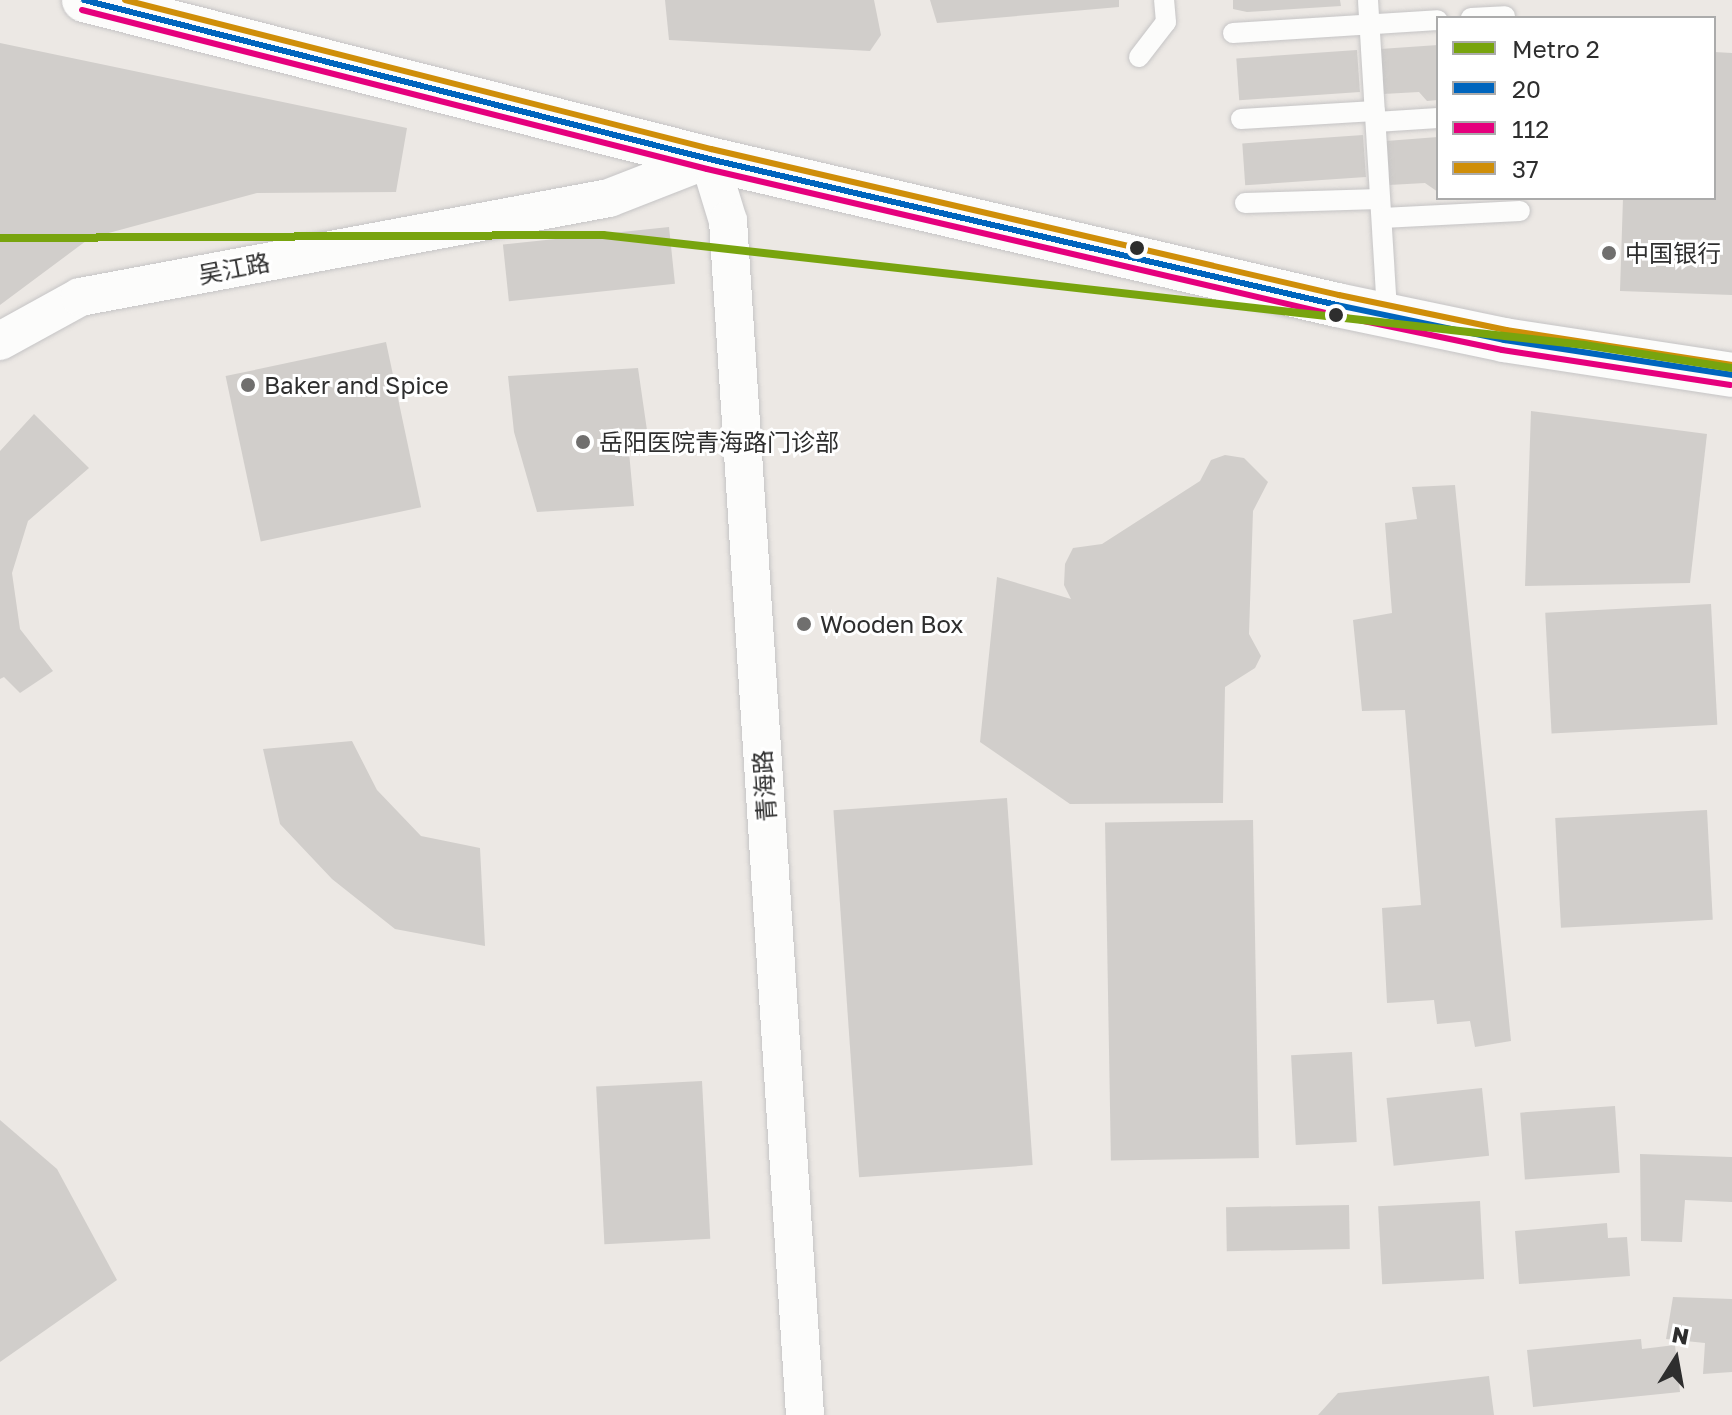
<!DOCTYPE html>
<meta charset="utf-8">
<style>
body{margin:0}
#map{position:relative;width:1732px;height:1415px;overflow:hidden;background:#ece8e4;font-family:"Golos Text","Noto Sans SC",sans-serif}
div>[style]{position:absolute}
.building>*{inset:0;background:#d1cecb;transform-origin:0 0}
.roads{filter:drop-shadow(0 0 2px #c5c4c5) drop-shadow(0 0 2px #c5c4c5)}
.lane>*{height:20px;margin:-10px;padding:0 10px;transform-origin:10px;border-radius:10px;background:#fcfcfb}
.street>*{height:38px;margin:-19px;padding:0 19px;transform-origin:19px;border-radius:19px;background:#fcfcfb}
.secondary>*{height:44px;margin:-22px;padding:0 22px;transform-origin:22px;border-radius:22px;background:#fcfcfb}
.bus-1>*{height:6px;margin:-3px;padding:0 3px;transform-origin:3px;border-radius:3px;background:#0065bd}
.bus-2>*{height:6px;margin:-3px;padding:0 3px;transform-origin:3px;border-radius:3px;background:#e5007d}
.bus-3>*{height:6px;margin:-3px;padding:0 3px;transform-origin:3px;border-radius:3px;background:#cf8e09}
.metro-1>*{height:8px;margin:-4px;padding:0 4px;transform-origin:4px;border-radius:4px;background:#78a40e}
.dots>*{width:22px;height:22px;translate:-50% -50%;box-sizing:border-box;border:4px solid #fff;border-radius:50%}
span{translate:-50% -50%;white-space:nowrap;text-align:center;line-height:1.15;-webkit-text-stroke:6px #fff;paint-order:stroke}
.poi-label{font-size:24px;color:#2e2e2e}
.left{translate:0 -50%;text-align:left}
.street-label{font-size:24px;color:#2e2e2e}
.legend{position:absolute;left:1436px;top:16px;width:280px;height:184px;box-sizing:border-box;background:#fff;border:2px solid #ababab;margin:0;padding:10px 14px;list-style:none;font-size:24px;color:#2e2e2e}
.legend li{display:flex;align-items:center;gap:16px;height:40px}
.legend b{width:40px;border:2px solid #ababab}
.north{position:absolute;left:1636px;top:1319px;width:80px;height:80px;-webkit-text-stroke:6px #fff;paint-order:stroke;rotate:11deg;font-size:22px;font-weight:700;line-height:32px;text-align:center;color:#2e2e2e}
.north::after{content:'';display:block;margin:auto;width:28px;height:36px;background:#2e2e2e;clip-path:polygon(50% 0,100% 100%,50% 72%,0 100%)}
</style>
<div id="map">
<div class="building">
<i style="clip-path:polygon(665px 0,874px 0,881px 35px,870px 51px,669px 40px)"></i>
<i style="clip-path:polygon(930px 0,1119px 0,1119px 7px,937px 23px)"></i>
<i style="clip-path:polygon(1233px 0,1340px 0,1341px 6px,1247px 12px,1233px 9px)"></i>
<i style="clip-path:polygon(0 43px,407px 128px,396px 192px,257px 193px,90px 238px,0 305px)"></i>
<i style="clip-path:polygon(1438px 45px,1438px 100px,1427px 101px,1419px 92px,1383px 94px,1380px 49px)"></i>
<i style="left:1357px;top:50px;width:42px;height:121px;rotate:86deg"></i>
<i style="clip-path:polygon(1714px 52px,1732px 53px,1732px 295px,1620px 291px,1623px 198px,1714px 198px)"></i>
<i style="left:1363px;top:135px;width:42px;height:121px;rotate:86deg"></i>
<i style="clip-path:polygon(1438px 137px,1438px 192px,1425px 183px,1389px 185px,1386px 141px)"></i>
<i style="left:669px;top:227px;width:57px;height:167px;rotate:84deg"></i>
<i style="left:386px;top:342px;width:169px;height:164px;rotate:78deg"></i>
<i style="clip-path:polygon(638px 368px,650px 451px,629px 452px,634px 506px,537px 512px,514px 432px,508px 376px)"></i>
<i style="clip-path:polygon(1531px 411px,1707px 434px,1690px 583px,1525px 586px)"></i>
<i style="clip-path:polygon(34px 414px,89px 468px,28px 521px,12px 573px,20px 629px,53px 671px,20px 693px,4px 677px,0 679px,0 451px)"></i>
<i style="clip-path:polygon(1225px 455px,1244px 458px,1268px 482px,1253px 511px,1249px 634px,1261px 656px,1255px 668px,1225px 687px,1223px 803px,1070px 804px,980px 742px,997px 577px,1071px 599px,1064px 585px,1065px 564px,1073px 548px,1102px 544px,1200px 481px,1211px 460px)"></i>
<i style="clip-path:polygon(1455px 485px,1511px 1041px,1475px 1047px,1470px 1021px,1437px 1024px,1434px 1000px,1387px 1003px,1382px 908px,1421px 905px,1405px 710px,1362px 711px,1353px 620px,1392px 613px,1385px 523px,1417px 519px,1412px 487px)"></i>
<i style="left:1711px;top:604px;width:121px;height:166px;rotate:87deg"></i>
<i style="clip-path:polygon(352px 741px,377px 790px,421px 836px,480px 848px,485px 946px,395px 929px,332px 879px,280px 824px,263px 749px)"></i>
<i style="left:1007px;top:798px;width:368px;height:174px;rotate:86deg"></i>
<i style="left:1707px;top:810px;width:110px;height:152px;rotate:87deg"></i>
<i style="left:1253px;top:820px;width:338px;height:148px;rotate:89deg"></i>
<i style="left:1352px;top:1052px;width:90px;height:61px;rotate:87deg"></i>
<i style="left:702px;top:1081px;width:158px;height:106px;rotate:87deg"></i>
<i style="left:1482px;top:1088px;width:68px;height:96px;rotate:84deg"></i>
<i style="left:1615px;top:1106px;width:67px;height:95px;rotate:86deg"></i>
<i style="clip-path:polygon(0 1120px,57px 1169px,117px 1280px,0 1362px)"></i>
<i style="clip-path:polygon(1640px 1154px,1732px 1157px,1732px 1202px,1685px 1200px,1682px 1242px,1641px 1241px)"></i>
<i style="left:1480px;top:1201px;width:78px;height:102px;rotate:87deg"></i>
<i style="left:1349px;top:1205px;width:44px;height:123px;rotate:89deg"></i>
<i style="clip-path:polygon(1607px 1223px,1608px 1238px,1627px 1237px,1630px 1276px,1519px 1284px,1515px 1231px)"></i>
<i style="clip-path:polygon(1673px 1297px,1732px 1299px,1732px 1372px,1703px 1374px,1705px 1343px,1666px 1339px)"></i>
<i style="clip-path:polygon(1641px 1339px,1642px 1349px,1675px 1345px,1680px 1392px,1533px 1407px,1527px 1350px)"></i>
<i style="clip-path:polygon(1489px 1376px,1494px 1415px,1318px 1415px,1338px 1393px)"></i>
</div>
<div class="roads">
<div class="lane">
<i style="left:1368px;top:0;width:316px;rotate:86.5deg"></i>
<i style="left:1471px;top:18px;width:34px;rotate:-3deg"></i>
<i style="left:1233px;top:33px;width:205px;rotate:-3.6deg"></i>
<i style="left:1139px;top:57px;width:44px;rotate:-52.4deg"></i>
<i style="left:1166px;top:22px;width:22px;rotate:-95deg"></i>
<i style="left:1241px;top:119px;width:134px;rotate:-3.4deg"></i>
<i style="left:1376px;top:122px;width:62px;rotate:-3.7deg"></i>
<i style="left:1245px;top:203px;width:135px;rotate:-1.7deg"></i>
<i style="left:1382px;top:218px;width:138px;rotate:-2.9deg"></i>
</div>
<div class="street">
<i style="left:0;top:341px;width:91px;rotate:-28.8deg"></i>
<i style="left:80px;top:297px;width:538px;rotate:-10.6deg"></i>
<i style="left:609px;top:198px;width:107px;rotate:-21.3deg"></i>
<i style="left:709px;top:159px;width:65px;rotate:73deg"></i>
<i style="left:728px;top:221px;width:1196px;rotate:86.31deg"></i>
</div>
<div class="secondary">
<i style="left:84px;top:0;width:645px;rotate:14.27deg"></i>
<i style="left:709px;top:159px;width:645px;rotate:13.09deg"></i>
<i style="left:1337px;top:305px;width:171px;rotate:11.8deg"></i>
<i style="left:1504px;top:340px;width:231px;rotate:8.7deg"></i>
</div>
</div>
<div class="bus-1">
<i style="left:84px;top:0;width:645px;rotate:14.27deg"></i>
<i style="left:709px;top:159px;width:645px;rotate:13.09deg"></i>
<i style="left:1337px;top:305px;width:171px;rotate:11.8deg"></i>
<i style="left:1504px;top:340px;width:231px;rotate:8.7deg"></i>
</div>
<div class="bus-2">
<i style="left:82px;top:10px;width:645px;rotate:14.27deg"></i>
<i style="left:707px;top:169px;width:645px;rotate:13.09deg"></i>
<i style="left:1335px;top:315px;width:171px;rotate:11.8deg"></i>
<i style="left:1502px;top:350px;width:231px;rotate:8.7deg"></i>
</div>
<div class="bus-3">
<i style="left:125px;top:0;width:605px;rotate:14.27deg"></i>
<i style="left:711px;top:149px;width:645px;rotate:13.09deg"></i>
<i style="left:1339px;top:295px;width:171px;rotate:11.8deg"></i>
<i style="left:1506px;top:330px;width:229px;rotate:8.8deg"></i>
</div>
<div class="metro-1">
<i style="left:0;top:238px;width:603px;rotate:-0.29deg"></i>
<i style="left:603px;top:235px;width:988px;rotate:6.39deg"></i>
<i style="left:1585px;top:345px;width:149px;rotate:8.9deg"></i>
</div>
<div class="dots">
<i style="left:1137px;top:248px;background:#2e2e2e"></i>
<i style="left:1609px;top:253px;background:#706f6e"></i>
<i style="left:1336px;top:315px;background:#2e2e2e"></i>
<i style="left:248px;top:385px;background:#706f6e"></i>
<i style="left:583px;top:442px;background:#706f6e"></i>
<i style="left:804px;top:624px;background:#706f6e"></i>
</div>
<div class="poi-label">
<span class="left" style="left:1625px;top:253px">中国银行</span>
<span class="left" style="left:264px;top:385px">Baker and Spice</span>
<span class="left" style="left:599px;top:442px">岳阳医院青海路门诊部</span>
<span class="left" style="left:820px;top:624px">Wooden Box</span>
</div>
<div class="street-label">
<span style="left:234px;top:268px;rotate:-11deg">吴江路</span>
<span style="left:764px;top:786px;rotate:-94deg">青海路</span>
</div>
<ul class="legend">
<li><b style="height:10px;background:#78a40e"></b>Metro 2</li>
<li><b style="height:10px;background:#0065bd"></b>20</li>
<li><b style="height:10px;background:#e5007d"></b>112</li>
<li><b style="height:10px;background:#cf8e09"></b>37</li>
</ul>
<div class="north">N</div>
</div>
